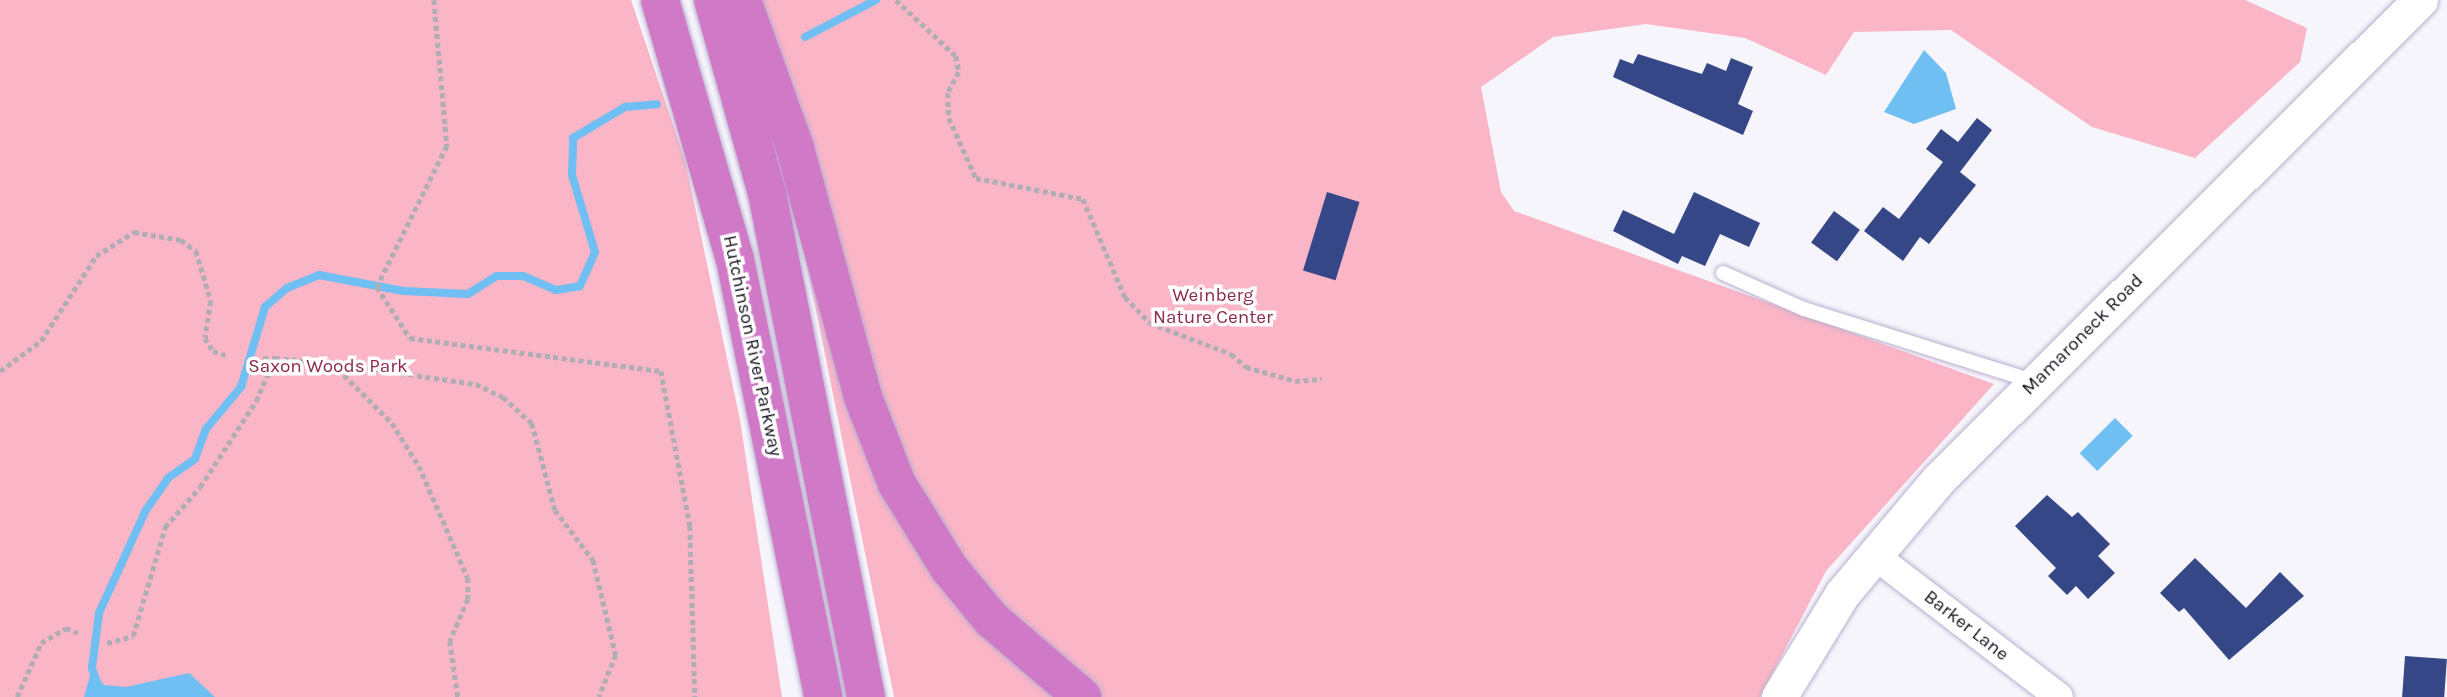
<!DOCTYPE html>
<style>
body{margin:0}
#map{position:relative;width:2447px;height:697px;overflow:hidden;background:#f7f5fc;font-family:Karla,sans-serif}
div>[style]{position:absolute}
.green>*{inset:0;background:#fab5c7}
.water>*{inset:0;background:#6fbff3;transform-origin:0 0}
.stream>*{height:8px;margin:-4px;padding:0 4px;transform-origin:4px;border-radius:4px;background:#6fbff3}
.building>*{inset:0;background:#354787;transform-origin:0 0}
.path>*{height:4.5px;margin-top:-2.25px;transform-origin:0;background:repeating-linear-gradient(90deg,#b0adb5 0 5px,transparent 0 8.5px)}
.roads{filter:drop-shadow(0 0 2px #baafcf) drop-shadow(0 0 2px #baafcf)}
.service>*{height:14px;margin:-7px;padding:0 7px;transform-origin:7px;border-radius:7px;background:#fff}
.minor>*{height:28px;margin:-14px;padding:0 14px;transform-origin:14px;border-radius:14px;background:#fff}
.tertiary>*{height:35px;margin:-17.5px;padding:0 17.5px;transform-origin:17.5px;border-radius:17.5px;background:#fff}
.motorway>*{height:38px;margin:-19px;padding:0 19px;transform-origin:19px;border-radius:19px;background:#d07ac7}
span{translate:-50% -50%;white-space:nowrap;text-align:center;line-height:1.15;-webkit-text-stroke:7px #fff;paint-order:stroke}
.park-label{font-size:19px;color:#8d294e}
.street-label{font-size:19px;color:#181420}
</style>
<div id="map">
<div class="green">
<i style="clip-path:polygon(0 0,631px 0,685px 160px,740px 420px,782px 697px,0 697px)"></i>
<i style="clip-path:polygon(755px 0,2245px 0,2307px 28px,2300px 62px,2195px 158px,2092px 127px,1951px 30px,1854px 32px,1826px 75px,1745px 38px,1646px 24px,1553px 37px,1481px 87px,1501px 192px,1514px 211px,1994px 384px,1826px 571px,1760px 697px,1102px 697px,1040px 646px,968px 572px,925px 502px,885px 414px)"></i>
<i style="clip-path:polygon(815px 258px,850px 394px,1059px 697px,894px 697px,806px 260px)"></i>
</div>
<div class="water">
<i style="clip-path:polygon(1924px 50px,1946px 73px,1956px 109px,1914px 124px,1884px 112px)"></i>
<i style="left:2115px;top:418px;width:25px;height:50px;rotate:45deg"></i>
<i style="clip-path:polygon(92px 668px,104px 685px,126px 687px,189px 673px,215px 697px,84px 697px)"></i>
</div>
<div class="stream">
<i style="left:805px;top:37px;width:80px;rotate:-27.5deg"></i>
<i style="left:102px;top:697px;width:31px;rotate:-109deg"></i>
<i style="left:92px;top:668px;width:55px;rotate:-82.7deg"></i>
<i style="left:99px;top:613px;width:113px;rotate:-65.5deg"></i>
<i style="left:146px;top:510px;width:39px;rotate:-55deg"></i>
<i style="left:168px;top:478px;width:33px;rotate:-35deg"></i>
<i style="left:195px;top:459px;width:32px;rotate:-70deg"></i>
<i style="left:206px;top:429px;width:55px;rotate:-50.2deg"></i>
<i style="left:241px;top:387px;width:84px;rotate:-73.3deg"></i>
<i style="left:265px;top:307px;width:29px;rotate:-41deg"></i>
<i style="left:287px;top:288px;width:35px;rotate:-22deg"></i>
<i style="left:319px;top:275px;width:86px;rotate:10.7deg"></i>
<i style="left:404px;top:291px;width:64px;rotate:2.7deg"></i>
<i style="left:468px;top:294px;width:34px;rotate:-32deg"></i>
<i style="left:497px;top:276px;width:26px"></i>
<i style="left:523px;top:276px;width:36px;rotate:23deg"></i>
<i style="left:556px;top:290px;width:24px;rotate:-9deg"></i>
<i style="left:580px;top:286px;width:37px;rotate:-66deg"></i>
<i style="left:595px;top:252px;width:80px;rotate:-106.6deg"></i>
<i style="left:572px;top:175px;width:37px;rotate:-88deg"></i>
<i style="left:573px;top:138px;width:61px;rotate:-30.8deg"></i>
<i style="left:625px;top:107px;width:32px;rotate:-5deg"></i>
</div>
<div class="building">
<i style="clip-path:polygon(1638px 54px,1702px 74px,1707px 63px,1726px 71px,1731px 58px,1753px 67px,1738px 104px,1753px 111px,1743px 135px,1613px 77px,1620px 59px,1633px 64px)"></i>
<i style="clip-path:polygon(1977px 118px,1992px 130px,1960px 172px,1976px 185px,1929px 244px,1920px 237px,1903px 261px,1864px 231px,1883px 207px,1899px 219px,1943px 162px,1926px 149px,1941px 129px,1958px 142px)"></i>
<i style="left:1327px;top:192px;width:34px;height:82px;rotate:17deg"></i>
<i style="clip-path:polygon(1694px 192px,1760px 223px,1749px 247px,1720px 234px,1705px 266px,1682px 256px,1678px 264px,1613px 231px,1623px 210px,1674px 234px)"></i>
<i style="left:1834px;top:211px;width:32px;height:39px;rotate:36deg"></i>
<i style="clip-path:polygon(2047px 495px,2072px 517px,2078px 512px,2110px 544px,2098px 556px,2115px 573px,2088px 599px,2076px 586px,2067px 595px,2048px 576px,2056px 568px,2015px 526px)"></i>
<i style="clip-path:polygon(2195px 558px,2246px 608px,2280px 572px,2304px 596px,2229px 660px,2184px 608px,2179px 612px,2160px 593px)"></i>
<i style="left:2405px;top:656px;width:42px;height:41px;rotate:4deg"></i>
</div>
<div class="path">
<i style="left:434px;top:0;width:147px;rotate:84.9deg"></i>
<i style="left:447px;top:146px;width:157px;rotate:116.4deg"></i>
<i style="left:377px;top:287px;width:61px;rotate:57.1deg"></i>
<i style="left:410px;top:338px;width:253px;rotate:7.5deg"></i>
<i style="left:661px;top:371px;width:158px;rotate:79.4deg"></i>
<i style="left:690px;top:526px;width:171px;rotate:88.3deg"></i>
<i style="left:896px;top:0;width:82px;rotate:43deg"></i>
<i style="left:956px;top:56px;width:16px;rotate:79deg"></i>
<i style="left:959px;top:72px;width:24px;rotate:118deg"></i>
<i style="left:948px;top:93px;width:25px;rotate:88deg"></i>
<i style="left:949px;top:118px;width:66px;rotate:65.8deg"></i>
<i style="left:976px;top:178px;width:109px;rotate:11.1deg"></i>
<i style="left:1083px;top:199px;width:107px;rotate:66.8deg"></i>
<i style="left:1125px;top:297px;width:36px;rotate:46deg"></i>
<i style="left:1150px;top:323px;width:87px;rotate:20.9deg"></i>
<i style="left:1231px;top:354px;width:20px;rotate:41deg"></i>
<i style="left:1246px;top:367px;width:51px;rotate:15.9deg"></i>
<i style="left:1295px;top:381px;width:27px;rotate:-4deg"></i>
<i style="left:263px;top:358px;width:12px"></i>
<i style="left:333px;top:363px;width:145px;rotate:8.4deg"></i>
<i style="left:476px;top:384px;width:30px;rotate:26deg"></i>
<i style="left:503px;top:397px;width:39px;rotate:42deg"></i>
<i style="left:532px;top:423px;width:90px;rotate:75.2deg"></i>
<i style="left:555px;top:510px;width:63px;rotate:52.8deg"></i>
<i style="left:593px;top:560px;width:98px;rotate:76.4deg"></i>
<i style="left:616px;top:655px;width:45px;rotate:112deg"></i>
<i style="left:0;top:371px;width:51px;rotate:-36.2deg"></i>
<i style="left:41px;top:341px;width:101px;rotate:-57.1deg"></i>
<i style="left:96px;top:256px;width:45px;rotate:-32.3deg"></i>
<i style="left:134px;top:232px;width:48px;rotate:9.7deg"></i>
<i style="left:181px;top:240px;width:19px;rotate:36deg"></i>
<i style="left:196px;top:251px;width:52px;rotate:73.3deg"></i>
<i style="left:211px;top:301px;width:37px;rotate:99deg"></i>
<i style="left:205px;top:338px;width:15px;rotate:58deg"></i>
<i style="left:213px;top:351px;width:16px;rotate:18deg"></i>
<i style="left:107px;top:643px;width:27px;rotate:-15deg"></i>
<i style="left:133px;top:636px;width:114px;rotate:-73.6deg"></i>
<i style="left:165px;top:527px;width:53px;rotate:-48.8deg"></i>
<i style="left:200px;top:487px;width:103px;rotate:-56.9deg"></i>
<i style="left:256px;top:401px;width:47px;rotate:-66.2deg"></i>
<i style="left:275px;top:358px;width:57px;rotate:5deg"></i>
<i style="left:332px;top:363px;width:85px;rotate:45deg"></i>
<i style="left:392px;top:423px;width:51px;rotate:57.9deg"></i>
<i style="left:419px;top:466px;width:122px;rotate:66.4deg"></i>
<i style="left:468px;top:578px;width:21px;rotate:90deg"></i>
<i style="left:468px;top:599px;width:46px;rotate:113.2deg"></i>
<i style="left:450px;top:641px;width:57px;rotate:81.9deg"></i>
<i style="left:17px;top:697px;width:59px;rotate:-66deg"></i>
<i style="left:41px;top:643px;width:29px;rotate:-31deg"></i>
<i style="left:66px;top:628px;width:13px;rotate:23deg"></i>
</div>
<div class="roads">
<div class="service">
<i style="left:1723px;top:273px;width:89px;rotate:24deg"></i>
<i style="left:1804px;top:309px;width:240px;rotate:17.5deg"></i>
</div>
<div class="minor">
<i style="left:1874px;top:555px;width:233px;rotate:37.5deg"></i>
</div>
<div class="tertiary">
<i style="left:1779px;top:697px;width:121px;rotate:-58.5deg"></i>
<i style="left:1842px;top:594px;width:150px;rotate:-49.9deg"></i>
<i style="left:1939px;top:479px;width:679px;rotate:-44.88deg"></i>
</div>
<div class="motorway">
<i style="left:660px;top:0;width:270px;rotate:73.9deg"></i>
<i style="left:735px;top:259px;width:447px;rotate:78.6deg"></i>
<i style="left:713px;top:0;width:200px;rotate:74.4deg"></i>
<i style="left:767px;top:193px;width:514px;rotate:78.89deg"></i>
<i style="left:742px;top:0;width:157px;rotate:70.3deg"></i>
<i style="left:795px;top:148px;width:258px;rotate:74.7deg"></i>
<i style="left:863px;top:397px;width:93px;rotate:68.7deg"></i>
<i style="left:897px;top:484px;width:99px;rotate:58.2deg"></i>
<i style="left:949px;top:568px;width:66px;rotate:50.5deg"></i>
<i style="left:991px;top:619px;width:120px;rotate:40.6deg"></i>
</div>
</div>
<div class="park-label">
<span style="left:1213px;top:307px">Weinberg<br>Nature Center</span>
<span style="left:328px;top:367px">Saxon Woods Park</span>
</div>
<div class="street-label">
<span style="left:2083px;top:335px;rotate:-45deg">Mamaroneck Road</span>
<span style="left:752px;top:346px;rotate:78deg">Hutchinson River Parkway</span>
<span style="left:1966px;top:626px;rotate:38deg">Barker Lane</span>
</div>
</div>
